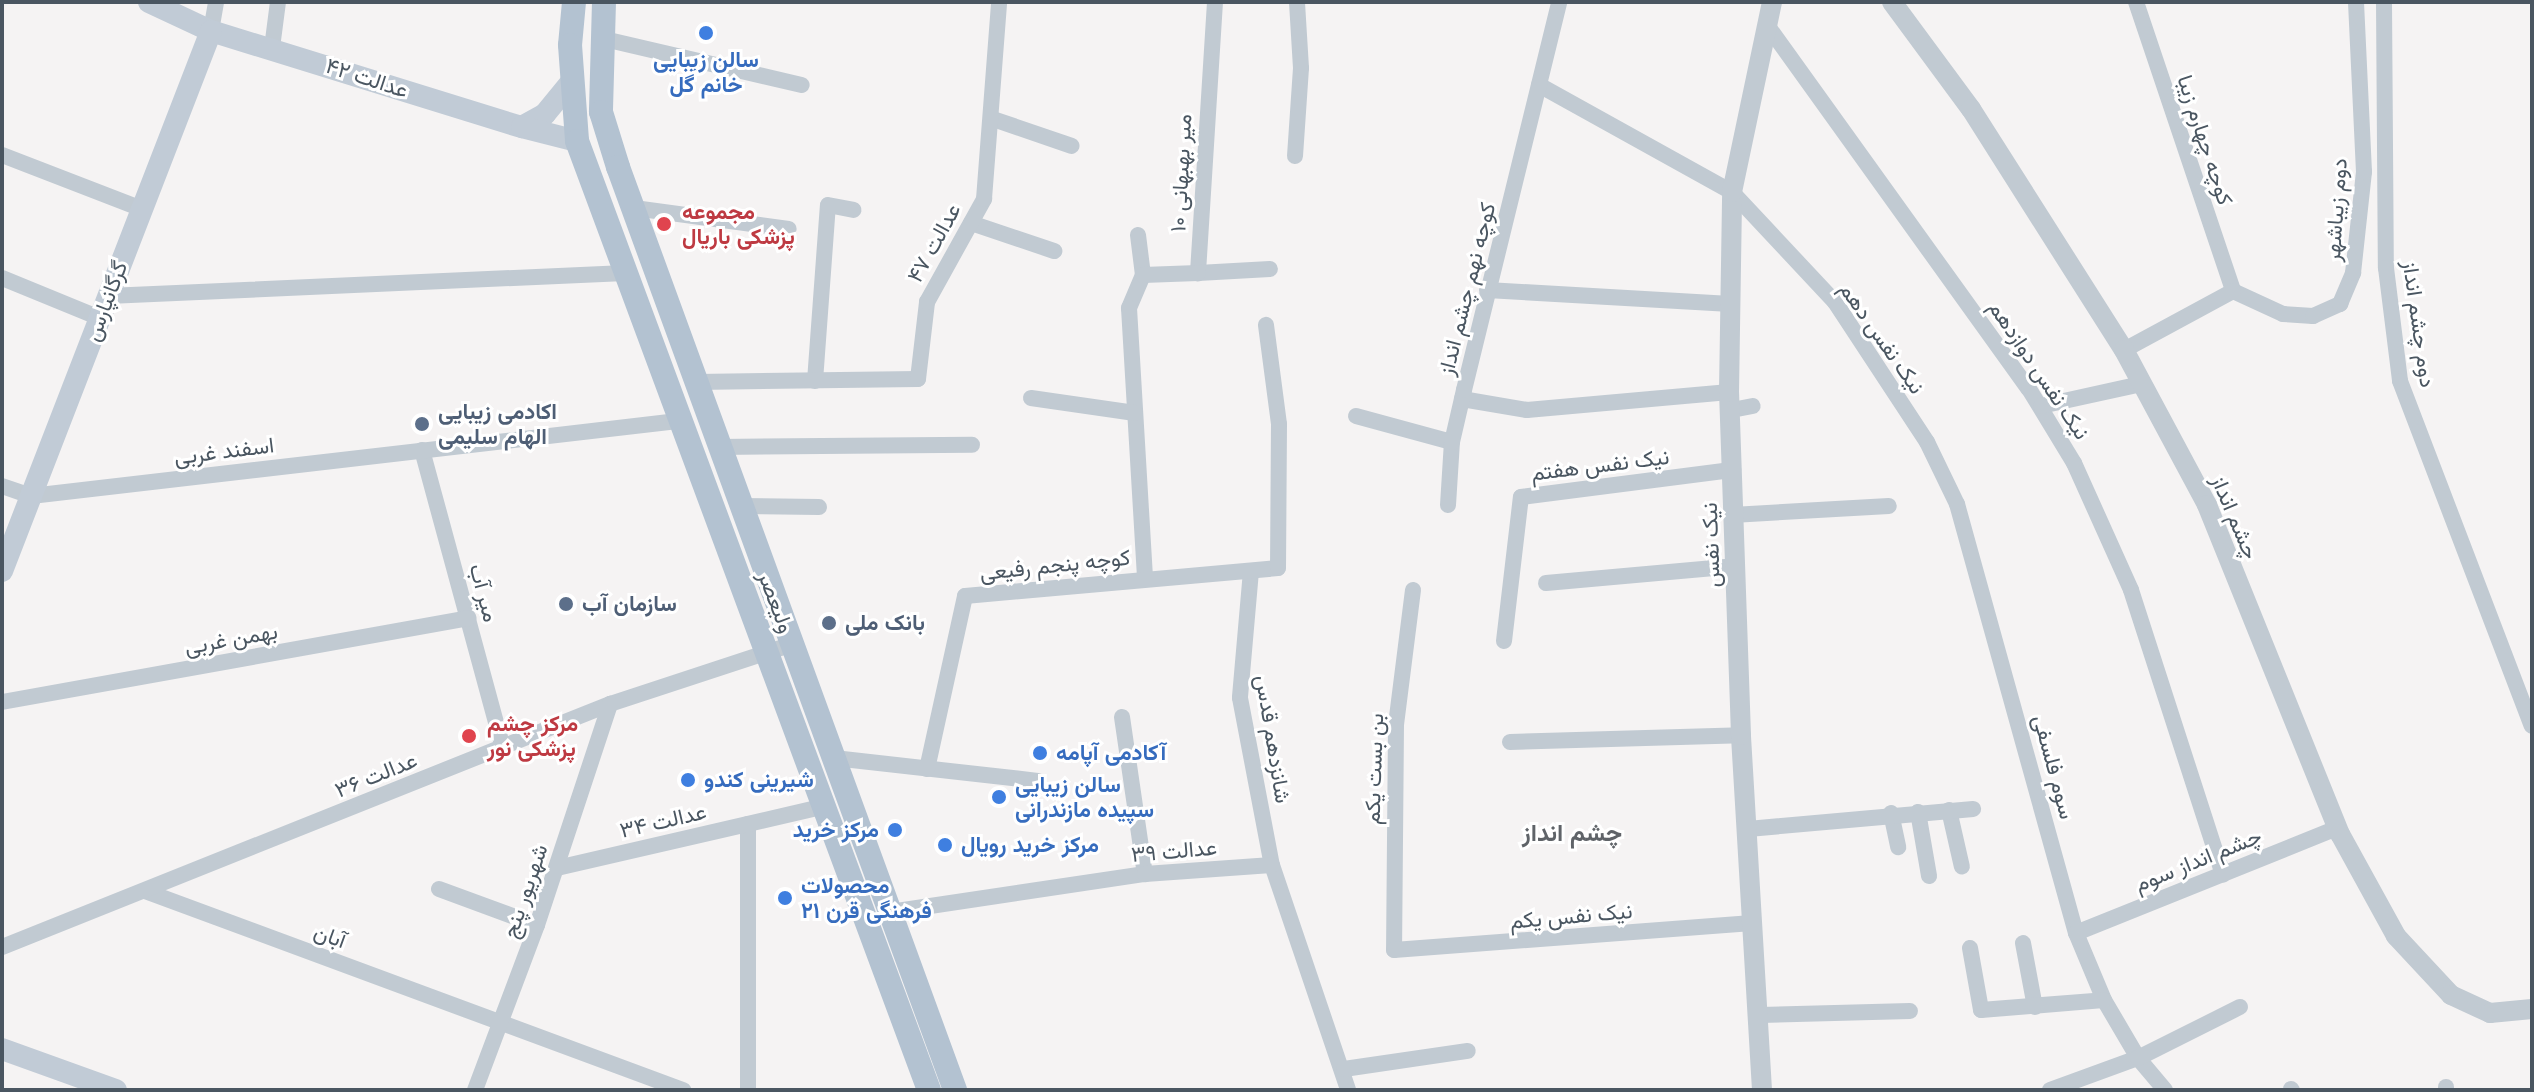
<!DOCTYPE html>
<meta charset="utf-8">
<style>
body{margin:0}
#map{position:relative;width:2534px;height:1092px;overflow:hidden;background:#f5f3f3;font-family:Montserrat,Vazirmatn,sans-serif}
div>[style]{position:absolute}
.minor>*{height:16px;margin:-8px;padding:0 8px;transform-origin:8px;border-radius:8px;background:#c1cad2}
.tertiary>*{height:20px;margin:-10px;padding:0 10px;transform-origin:10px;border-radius:10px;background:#c1cad2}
.secondary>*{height:22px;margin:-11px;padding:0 11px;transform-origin:11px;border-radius:11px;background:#c1cbd6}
.primary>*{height:24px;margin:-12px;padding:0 12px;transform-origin:12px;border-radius:12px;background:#b3c2d1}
.dots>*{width:22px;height:22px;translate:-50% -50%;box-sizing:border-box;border:4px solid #fff;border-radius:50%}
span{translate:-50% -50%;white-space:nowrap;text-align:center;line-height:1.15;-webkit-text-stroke:6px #fff;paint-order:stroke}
.shop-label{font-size:22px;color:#366cbe;font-weight:700}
.left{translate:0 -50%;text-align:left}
.right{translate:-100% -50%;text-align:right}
.street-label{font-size:22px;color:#4a5661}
.health-label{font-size:22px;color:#be3a42;font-weight:700}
.service-label{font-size:22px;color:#4e5e75;font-weight:700}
.neighbourhood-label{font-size:24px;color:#5f6368;font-weight:700}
.frame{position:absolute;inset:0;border:4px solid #4a5661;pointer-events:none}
</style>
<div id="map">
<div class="minor">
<i style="left:1215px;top:2px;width:272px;rotate:93.6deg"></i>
<i style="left:1198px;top:273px;width:72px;rotate:-3.2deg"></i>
<i style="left:2136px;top:2px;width:305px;rotate:71.4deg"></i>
<i style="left:2384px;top:2px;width:266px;rotate:89.6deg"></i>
<i style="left:2386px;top:268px;width:114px;rotate:82.9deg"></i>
<i style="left:2400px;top:381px;width:369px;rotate:69.1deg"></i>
<i style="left:1767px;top:25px;width:448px;rotate:54.3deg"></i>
<i style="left:2029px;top:389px;width:87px;rotate:58.7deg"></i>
<i style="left:2074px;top:463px;width:139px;rotate:65.8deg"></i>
<i style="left:2131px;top:590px;width:299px;rotate:72.1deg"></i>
<i style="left:211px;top:31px;width:29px;rotate:-80deg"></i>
<i style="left:600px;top:38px;width:207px;rotate:13.1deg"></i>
<i style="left:272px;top:48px;width:46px;rotate:-82.6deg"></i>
<i style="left:1539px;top:85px;width:221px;rotate:29deg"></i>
<i style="left:1732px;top:192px;width:151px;rotate:46.9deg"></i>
<i style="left:1835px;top:302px;width:168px;rotate:56.7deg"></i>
<i style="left:1927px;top:442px;width:69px;rotate:64.2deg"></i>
<i style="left:1957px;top:504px;width:445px;rotate:74.5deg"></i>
<i style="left:2076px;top:933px;width:73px;rotate:67.3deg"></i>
<i style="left:2104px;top:1000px;width:67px;rotate:59.6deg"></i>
<i style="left:2138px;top:1058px;width:42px;rotate:49.8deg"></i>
<i style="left:993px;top:119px;width:83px;rotate:18.9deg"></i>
<i style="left:2px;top:155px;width:150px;rotate:21.1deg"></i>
<i style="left:1295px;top:156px;width:88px;rotate:-86.1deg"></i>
<i style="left:1301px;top:68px;width:66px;rotate:-93.5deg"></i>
<i style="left:634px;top:208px;width:156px;rotate:7.7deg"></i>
<i style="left:971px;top:223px;width:88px;rotate:18.6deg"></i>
<i style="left:1138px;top:235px;width:40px;rotate:82.9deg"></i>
<i style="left:1143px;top:275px;width:36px;rotate:113deg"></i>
<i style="left:1129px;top:308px;width:270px;rotate:86.6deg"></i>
<i style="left:1143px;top:275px;width:55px;rotate:-2.1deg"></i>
<i style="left:2px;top:278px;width:106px;rotate:22.2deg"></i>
<i style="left:1487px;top:290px;width:244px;rotate:3.3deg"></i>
<i style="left:2233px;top:291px;width:55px;rotate:24.7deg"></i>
<i style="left:2283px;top:314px;width:30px;rotate:4deg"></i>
<i style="left:2313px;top:316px;width:30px;rotate:-24deg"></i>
<i style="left:2340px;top:304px;width:34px;rotate:-67deg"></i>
<i style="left:2353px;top:273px;width:102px;rotate:-83.8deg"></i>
<i style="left:2364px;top:172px;width:170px;rotate:-92.7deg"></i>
<i style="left:108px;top:296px;width:518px;rotate:-2.55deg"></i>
<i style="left:2124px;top:350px;width:124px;rotate:-28.4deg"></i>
<i style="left:815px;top:381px;width:176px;rotate:-85.8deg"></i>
<i style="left:828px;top:205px;width:26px;rotate:11deg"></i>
<i style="left:696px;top:382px;width:222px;rotate:-0.8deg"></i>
<i style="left:918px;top:379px;width:78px;rotate:-83.3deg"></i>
<i style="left:927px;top:302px;width:118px;rotate:-61deg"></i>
<i style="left:984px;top:199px;width:198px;rotate:-85.6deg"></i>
<i style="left:1031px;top:398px;width:105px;rotate:8.2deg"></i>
<i style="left:1462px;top:399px;width:66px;rotate:9.6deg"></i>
<i style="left:1527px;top:410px;width:203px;rotate:-5.1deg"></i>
<i style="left:2041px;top:406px;width:102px;rotate:-12.4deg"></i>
<i style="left:1732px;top:410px;width:21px;rotate:-11deg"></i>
<i style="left:1356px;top:416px;width:99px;rotate:15.2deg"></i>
<i style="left:718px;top:447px;width:254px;rotate:-0.5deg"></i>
<i style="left:422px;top:450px;width:309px;rotate:74.8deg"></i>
<i style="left:2px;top:486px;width:31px;rotate:19deg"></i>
<i style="left:31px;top:496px;width:651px;rotate:-6.61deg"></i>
<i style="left:1448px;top:505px;width:63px;rotate:-86.4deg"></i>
<i style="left:1452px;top:442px;width:53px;rotate:-77deg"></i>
<i style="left:1464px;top:390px;width:399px;rotate:-76.2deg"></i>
<i style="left:739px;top:506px;width:80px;rotate:0.7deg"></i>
<i style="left:1732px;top:515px;width:157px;rotate:-3.3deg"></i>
<i style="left:1251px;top:571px;width:127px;rotate:95deg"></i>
<i style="left:1240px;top:698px;width:170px;rotate:79.2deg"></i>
<i style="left:1272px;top:865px;width:237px;rotate:71.3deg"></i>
<i style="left:1546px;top:583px;width:191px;rotate:-5.1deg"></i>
<i style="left:1413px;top:590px;width:136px;rotate:97.2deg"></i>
<i style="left:1396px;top:725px;width:225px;rotate:90.5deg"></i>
<i style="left:1394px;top:950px;width:359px;rotate:-4.3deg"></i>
<i style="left:1504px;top:641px;width:145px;rotate:-83.3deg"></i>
<i style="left:1521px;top:497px;width:214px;rotate:-7.3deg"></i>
<i style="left:2px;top:702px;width:474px;rotate:-10.2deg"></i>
<i style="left:1122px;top:717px;width:159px;rotate:81.7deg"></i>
<i style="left:1510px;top:742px;width:231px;rotate:-1.7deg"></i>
<i style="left:834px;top:758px;width:205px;rotate:6.4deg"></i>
<i style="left:927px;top:769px;width:177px;rotate:-77.6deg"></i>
<i style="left:965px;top:596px;width:314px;rotate:-5.1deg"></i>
<i style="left:1278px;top:568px;width:144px;rotate:-89.6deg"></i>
<i style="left:1279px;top:424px;width:100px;rotate:-97.5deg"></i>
<i style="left:1949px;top:810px;width:58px;rotate:77.2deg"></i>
<i style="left:1918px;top:812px;width:65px;rotate:80.2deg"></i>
<i style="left:1891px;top:813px;width:35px;rotate:78deg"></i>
<i style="left:748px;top:824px;width:266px;rotate:90deg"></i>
<i style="left:1748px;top:829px;width:226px;rotate:-5.1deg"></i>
<i style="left:557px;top:868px;width:276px;rotate:-13deg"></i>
<i style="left:439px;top:889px;width:104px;rotate:20.2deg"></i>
<i style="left:145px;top:891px;width:574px;rotate:20.3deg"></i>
<i style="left:890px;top:912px;width:258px;rotate:-8.5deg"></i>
<i style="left:1145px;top:874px;width:127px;rotate:-4.1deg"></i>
<i style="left:2076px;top:933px;width:281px;rotate:-21.9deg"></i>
<i style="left:2023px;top:943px;width:65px;rotate:79.4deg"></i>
<i style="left:2px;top:947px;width:655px;rotate:-21.79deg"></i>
<i style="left:610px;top:704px;width:192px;rotate:-18.2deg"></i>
<i style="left:1970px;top:948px;width:63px;rotate:79.9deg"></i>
<i style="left:1981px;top:1010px;width:123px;rotate:-4.6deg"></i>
<i style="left:1760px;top:1015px;width:150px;rotate:-1.5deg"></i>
<i style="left:1344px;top:1069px;width:125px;rotate:-8.3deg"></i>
<i style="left:2291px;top:1089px;width:1px;rotate:45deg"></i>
<i style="left:475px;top:1090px;width:176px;rotate:-69.4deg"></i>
<i style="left:537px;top:925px;width:233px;rotate:-71.7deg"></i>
<i style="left:2050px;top:1090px;width:94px;rotate:-20deg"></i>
<i style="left:2138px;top:1058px;width:114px;rotate:-26.6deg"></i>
<i style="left:2446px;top:1090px;width:3px;rotate:-90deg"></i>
</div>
<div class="tertiary">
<i style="left:1892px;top:2px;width:133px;rotate:53.6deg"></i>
<i style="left:1971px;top:109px;width:285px;rotate:57.6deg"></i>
<i style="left:2124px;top:350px;width:176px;rotate:61.8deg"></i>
<i style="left:2207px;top:505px;width:355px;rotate:68deg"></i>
<i style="left:2340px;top:834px;width:116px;rotate:61.2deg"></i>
<i style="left:2396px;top:936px;width:81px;rotate:47deg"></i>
<i style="left:2451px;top:995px;width:43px;rotate:24.8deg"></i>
<i style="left:2490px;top:1013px;width:42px;rotate:-5.4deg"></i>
<i style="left:1762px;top:1090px;width:356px;rotate:-93.4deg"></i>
<i style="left:1741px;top:735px;width:343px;rotate:-92deg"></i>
<i style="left:1729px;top:392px;width:200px;rotate:-89.1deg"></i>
<i style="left:1732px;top:192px;width:194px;rotate:-78.1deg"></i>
</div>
<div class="secondary">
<i style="left:149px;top:2px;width:68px;rotate:25.1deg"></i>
<i style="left:211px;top:31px;width:325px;rotate:17.2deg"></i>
<i style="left:572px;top:81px;width:43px;rotate:129.3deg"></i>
<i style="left:545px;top:114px;width:26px;rotate:151deg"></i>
<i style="left:522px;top:127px;width:57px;rotate:14.3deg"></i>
<i style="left:2px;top:571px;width:579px;rotate:-68.84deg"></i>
<i style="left:2px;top:1049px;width:121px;rotate:19.8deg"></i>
</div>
<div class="primary">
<i style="left:574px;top:2px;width:43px;rotate:95.3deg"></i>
<i style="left:570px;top:45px;width:96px;rotate:85.8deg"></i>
<i style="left:577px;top:141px;width:1012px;rotate:69.65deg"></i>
<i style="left:604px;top:2px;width:110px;rotate:91.6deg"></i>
<i style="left:601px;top:112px;width:58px;rotate:72.8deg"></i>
<i style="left:618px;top:167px;width:983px;rotate:69.94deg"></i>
</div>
<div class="dots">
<i style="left:706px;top:33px;background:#3f7fe0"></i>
<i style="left:664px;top:224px;background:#e0444e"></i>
<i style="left:422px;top:424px;background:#5c6f8a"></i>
<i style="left:566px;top:604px;background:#5c6f8a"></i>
<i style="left:829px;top:623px;background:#5c6f8a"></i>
<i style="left:469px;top:736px;background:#e0444e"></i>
<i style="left:1040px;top:753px;background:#3f7fe0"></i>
<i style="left:688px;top:780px;background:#3f7fe0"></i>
<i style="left:999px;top:797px;background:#3f7fe0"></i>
<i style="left:895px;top:830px;background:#3f7fe0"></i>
<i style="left:945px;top:845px;background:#3f7fe0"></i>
<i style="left:785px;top:898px;background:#3f7fe0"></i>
</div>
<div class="shop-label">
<span style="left:706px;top:72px">سالن زیبایی<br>خانم گل</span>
<span class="left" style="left:1056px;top:753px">آکادمی آپامه</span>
<span class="left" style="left:704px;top:780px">شیرینی کندو</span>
<span class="left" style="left:1015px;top:797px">سالن زیبایی<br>سپیده مازندرانی</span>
<span class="right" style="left:879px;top:830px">مرکز خرید</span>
<span class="left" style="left:961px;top:845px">مرکز خرید رویال</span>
<span class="left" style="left:801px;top:898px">محصولات<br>فرهنگی قرن ۲۱</span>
</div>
<div class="street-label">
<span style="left:367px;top:78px;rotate:18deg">عدالت ۴۲</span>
<span style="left:2205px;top:140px;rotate:72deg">کوچه چهارم زیبا</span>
<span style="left:1181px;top:173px;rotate:-87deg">۱۰ میر بهبهانی</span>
<span style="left:2336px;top:210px;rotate:-86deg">دوم زیباشهر</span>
<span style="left:934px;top:243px;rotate:-61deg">عدالت ۴۷</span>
<span style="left:1467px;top:289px;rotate:-76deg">کوچه نهم چشم انداز</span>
<span style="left:106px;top:301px;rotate:-69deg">گرگانپارس</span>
<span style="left:2419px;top:324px;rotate:82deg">دوم چشم انداز</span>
<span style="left:1882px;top:338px;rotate:55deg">نیک نفس دهم</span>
<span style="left:2039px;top:370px;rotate:56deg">نیک نفس دوازدهم</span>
<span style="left:224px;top:451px;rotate:-7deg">اسفند غربی</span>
<span style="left:1600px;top:465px;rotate:-7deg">نیک نفس هفتم</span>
<span style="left:2235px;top:517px;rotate:67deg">چشم انداز</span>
<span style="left:1711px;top:545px;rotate:-92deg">نیک نفس</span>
<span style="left:1055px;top:565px;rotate:-6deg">کوچه پنجم رفیعی</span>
<span style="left:484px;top:593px;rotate:75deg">میر آب</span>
<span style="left:776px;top:602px;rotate:69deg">ولیعصر</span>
<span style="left:231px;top:639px;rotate:-10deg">بهمن غربی</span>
<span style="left:1273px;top:739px;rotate:81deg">شانزدهم قدس</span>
<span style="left:2054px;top:767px;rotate:75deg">سوم فلسفی</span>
<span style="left:1374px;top:769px;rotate:-88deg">بن بست یکم</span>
<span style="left:376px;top:775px;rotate:-22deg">عدالت ۳۶</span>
<span style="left:663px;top:821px;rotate:-13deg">عدالت ۳۴</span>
<span style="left:1174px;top:851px;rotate:-5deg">عدالت ۳۹</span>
<span style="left:2198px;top:860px;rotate:-22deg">چشم انداز سوم</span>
<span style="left:525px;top:891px;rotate:-71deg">شهریور پنج</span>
<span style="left:1571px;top:916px;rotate:-5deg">نیک نفس یکم</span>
<span style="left:330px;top:936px;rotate:20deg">آبان</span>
</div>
<div class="health-label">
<span class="left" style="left:682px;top:224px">مجموعه<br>پزشکی باریال</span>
<span class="left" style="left:487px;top:736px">مرکز چشم<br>پزشکی نور</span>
</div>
<div class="service-label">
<span class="left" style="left:438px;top:424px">اکادمی زیبایی<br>الهام سلیمی</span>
<span class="left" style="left:582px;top:604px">سازمان آب</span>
<span class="left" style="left:845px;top:623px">بانک ملی</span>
</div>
<div class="neighbourhood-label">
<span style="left:1572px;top:833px">چشم انداز</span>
</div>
<div class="frame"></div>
</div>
